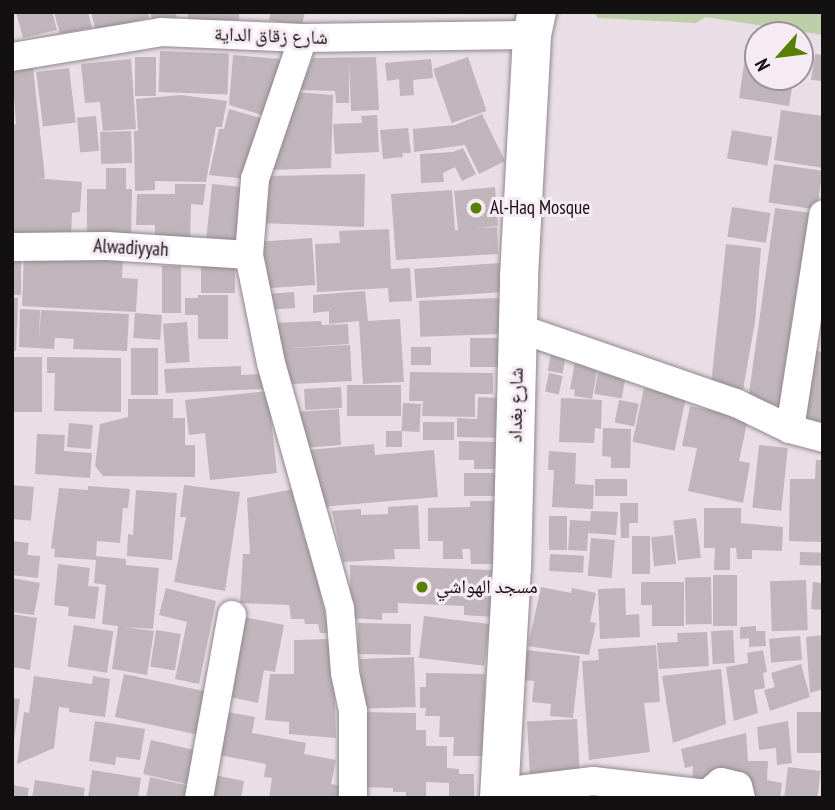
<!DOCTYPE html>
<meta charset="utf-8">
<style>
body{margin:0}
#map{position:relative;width:835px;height:810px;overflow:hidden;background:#e9dee5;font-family:"PT Sans Narrow","Noto Naskh Arabic",sans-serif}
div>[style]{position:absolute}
.green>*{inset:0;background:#bdcfa9}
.building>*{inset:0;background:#c0b5bb;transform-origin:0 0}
.roads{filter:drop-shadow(0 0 2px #92878e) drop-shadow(0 0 2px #92878e)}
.street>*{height:28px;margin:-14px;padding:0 14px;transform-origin:14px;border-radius:14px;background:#fff}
.secondary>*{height:38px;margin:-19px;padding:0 19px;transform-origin:19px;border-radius:19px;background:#fff}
.dots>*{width:19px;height:19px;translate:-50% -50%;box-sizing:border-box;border:4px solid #f6ebf2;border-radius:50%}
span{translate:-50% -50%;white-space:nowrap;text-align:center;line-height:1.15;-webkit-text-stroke:6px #f6ebf2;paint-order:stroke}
.street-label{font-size:19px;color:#131012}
.poi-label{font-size:19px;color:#131012}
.left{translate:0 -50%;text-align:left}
.frame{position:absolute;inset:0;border:14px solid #131012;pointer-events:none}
.north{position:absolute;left:744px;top:21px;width:70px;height:70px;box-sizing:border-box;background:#f6ebf2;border:2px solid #9b9398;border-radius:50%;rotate:242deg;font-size:19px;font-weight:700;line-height:28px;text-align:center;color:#131012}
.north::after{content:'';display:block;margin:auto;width:24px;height:32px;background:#578003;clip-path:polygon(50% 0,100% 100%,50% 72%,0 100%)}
</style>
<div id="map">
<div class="green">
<i style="clip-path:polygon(594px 12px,823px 12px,823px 35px,706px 17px,696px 23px,598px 18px)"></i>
</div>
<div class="building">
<i style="clip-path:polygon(16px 12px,52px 12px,57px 30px,23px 38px)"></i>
<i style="clip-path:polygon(54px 12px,88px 12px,92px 28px,60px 34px)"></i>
<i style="clip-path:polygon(91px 12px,148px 12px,149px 18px,96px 31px)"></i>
<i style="clip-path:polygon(150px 12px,176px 12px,177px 21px,153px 23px)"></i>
<i style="left:188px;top:12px;width:51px;height:8px"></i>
<i style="clip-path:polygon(271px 12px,305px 12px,302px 25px,269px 20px)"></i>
<i style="clip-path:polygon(747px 44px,758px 46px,758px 77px,794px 77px,789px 106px,739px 98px)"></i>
<i style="left:160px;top:51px;width:69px;height:41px;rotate:2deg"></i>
<i style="clip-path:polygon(815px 54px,823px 55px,823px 81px,811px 80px)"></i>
<i style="clip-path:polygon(233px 55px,290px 60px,269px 117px,229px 105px)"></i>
<i style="left:135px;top:57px;width:21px;height:39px"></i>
<i style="clip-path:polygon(376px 57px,379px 110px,351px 111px,349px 61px,349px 103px,336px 103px,335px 91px,299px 90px,313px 58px)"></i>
<i style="left:468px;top:57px;width:57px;height:37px;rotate:71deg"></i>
<i style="clip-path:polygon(131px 59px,136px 129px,103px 131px,100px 102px,85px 103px,81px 64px)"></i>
<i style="clip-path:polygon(431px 59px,433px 78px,413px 80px,414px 95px,400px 96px,399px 79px,387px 81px,385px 63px)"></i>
<i style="clip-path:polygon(33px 68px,45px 178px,36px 178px,82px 182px,80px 212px,72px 213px,71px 239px,12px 243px,12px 125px,16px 124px,12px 70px)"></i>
<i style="left:69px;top:68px;width:55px;height:33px;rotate:83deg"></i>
<i style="clip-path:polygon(295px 92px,333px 95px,331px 168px,270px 170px)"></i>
<i style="clip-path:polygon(181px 95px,227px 101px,222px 127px,216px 127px,206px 182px,155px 181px,155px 190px,135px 191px,134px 131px,138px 131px,136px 99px)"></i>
<i style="clip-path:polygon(229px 109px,264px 119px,247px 179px,209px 175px,219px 129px,224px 129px)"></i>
<i style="clip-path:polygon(781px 110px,823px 116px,823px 168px,774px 160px)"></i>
<i style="clip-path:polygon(482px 114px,505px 161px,479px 174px,465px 145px,414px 152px,413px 129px,455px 125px)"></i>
<i style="clip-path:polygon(377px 115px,379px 152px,335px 154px,333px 124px,362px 123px,361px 116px)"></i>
<i style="left:96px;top:116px;width:35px;height:19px;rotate:85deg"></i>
<i style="clip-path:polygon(408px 128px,411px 153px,402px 153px,403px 157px,383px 159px,380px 130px)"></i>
<i style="left:732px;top:130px;width:41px;height:29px;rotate:10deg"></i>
<i style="left:131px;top:131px;width:32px;height:31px;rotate:88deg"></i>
<i style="clip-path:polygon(463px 148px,476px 174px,462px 181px,455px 167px,443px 173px,444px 182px,421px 183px,420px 154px,453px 152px)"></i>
<i style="left:774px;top:164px;width:49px;height:39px;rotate:8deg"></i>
<i style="clip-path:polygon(106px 168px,126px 168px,126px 189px,132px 189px,131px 242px,87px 242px,87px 189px,106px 189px)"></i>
<i style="clip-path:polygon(365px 174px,364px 227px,262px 223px,269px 176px)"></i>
<i style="clip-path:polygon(175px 184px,206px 184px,203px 205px,191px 204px,190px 247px,155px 247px,155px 225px,136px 225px,137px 194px,175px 194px)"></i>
<i style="left:212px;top:184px;width:37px;height:64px;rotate:6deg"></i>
<i style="clip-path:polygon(495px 187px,498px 226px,474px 228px,497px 227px,498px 254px,396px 260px,391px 194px,452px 190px,455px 230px,458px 230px,454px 191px)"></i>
<i style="left:732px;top:207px;width:39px;height:30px;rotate:9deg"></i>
<i style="left:775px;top:208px;width:41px;height:195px;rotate:8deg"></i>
<i style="clip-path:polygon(389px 229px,391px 269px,410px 268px,412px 301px,389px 302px,388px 288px,317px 292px,315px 244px,340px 243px,339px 231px)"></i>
<i style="left:312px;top:238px;width:47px;height:53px;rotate:86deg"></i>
<i style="clip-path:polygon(726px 244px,761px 248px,755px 322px,742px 395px,711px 384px)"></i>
<i style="left:12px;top:252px;width:9px;height:43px"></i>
<i style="clip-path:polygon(24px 253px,123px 258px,122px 278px,138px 279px,136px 312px,22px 306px)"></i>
<i style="left:201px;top:259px;width:34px;height:34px"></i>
<i style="left:500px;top:263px;width:29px;height:86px;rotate:86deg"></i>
<i style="left:162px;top:266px;width:19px;height:47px"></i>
<i style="clip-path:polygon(365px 291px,368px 321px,400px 319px,404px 382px,363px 384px,359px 321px,329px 324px,329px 311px,313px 313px,313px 295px)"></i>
<i style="left:294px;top:292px;width:16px;height:32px;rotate:86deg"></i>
<i style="clip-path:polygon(198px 295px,228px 295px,228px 339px,198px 339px,198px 315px,185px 315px,185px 298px,198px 298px)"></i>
<i style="clip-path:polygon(12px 298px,18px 298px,16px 351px,12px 350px)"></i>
<i style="left:500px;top:298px;width:36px;height:81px;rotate:88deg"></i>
<i style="clip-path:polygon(20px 309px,40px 310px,39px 338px,41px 310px,129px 314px,127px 351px,73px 349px,74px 339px,55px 338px,54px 349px,19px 347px)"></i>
<i style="left:135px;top:313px;width:27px;height:25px;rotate:4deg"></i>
<i style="clip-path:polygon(321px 321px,322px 325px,348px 324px,349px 344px,275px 349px,274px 323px)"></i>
<i style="left:187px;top:322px;width:40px;height:24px;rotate:86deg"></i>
<i style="left:470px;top:338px;width:30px;height:29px"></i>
<i style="left:350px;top:345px;width:36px;height:69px;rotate:87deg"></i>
<i style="left:411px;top:347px;width:20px;height:18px"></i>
<i style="left:131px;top:348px;width:27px;height:47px"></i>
<i style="clip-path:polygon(811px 350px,823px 352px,823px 424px,796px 419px)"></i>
<i style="left:551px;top:354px;width:15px;height:17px;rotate:11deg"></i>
<i style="clip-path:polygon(576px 356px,599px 360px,592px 399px,574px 396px,575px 390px,570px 389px)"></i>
<i style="left:12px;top:357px;width:30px;height:55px"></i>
<i style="clip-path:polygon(47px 357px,121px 358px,121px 412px,54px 411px,55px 373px,47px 373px)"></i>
<i style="clip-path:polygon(241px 366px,241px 375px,264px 374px,265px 389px,166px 393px,164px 369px)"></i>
<i style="clip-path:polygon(410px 372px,493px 373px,493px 394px,475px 394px,475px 417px,422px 416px,423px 401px,409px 401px)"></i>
<i style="left:598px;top:372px;width:28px;height:22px;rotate:10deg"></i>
<i style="left:549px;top:373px;width:14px;height:19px;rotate:12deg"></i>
<i style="left:347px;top:385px;width:54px;height:31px"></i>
<i style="left:341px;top:387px;width:21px;height:37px;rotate:87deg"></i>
<i style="left:644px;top:388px;width:43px;height:55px;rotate:12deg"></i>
<i style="clip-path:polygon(268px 391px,277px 473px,210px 480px,205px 433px,189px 435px,185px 400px)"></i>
<i style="clip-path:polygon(478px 397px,499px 398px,498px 438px,457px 437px,457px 418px,477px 419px)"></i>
<i style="clip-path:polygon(561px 398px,602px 400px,601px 429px,595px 428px,594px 443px,559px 442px)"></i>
<i style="clip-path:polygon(128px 399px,173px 399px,173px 418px,185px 418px,185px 445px,195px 445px,195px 477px,103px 476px,95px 466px,100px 424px,128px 417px)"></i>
<i style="left:619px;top:400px;width:20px;height:23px;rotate:11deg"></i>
<i style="left:403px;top:403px;width:18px;height:28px;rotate:3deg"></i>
<i style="clip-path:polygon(690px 406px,748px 418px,739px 461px,750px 463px,743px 503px,688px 491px,697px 448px,682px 446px)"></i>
<i style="clip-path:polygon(339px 409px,341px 445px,304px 448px,295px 412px)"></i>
<i style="left:423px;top:422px;width:31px;height:18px"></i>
<i style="left:69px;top:423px;width:24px;height:24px;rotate:5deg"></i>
<i style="clip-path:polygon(603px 428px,631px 429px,630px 468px,611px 468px,611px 457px,602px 456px)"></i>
<i style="left:386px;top:431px;width:16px;height:16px"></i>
<i style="clip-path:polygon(37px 434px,65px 435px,64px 451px,92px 453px,90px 478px,35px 474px)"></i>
<i style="clip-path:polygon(459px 441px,502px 442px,502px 469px,474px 469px,474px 460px,459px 460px)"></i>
<i style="clip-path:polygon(374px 444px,375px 455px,434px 450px,438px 497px,320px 507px,308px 450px)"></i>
<i style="left:759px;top:445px;width:29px;height:63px;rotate:6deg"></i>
<i style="clip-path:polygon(549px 451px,576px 453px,575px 484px,594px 485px,593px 509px,552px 507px,554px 470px,548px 470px)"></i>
<i style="clip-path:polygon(816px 460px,823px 460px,823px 542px,789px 541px,790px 479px,815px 479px)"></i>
<i style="left:464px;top:473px;width:31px;height:23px"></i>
<i style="left:627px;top:479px;width:17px;height:32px;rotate:90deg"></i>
<i style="left:12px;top:485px;width:22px;height:34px;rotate:5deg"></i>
<i style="clip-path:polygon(184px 485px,240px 492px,225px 591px,174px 582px,186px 517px,180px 517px)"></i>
<i style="clip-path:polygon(88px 486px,130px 489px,128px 508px,123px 508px,120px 543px,97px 541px,96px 556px,126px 559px,126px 565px,159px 568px,153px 629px,124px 627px,154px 631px,147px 675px,112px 669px,118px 626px,102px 624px,106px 585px,94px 583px,96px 560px,54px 557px,55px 549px,51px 548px,59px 488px,88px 490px)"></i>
<i style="clip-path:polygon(294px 489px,305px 541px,309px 540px,329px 633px,320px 633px,318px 624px,305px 624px,304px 619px,291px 619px,289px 605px,240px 603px,243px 554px,250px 554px,247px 498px)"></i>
<i style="clip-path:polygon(136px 490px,177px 493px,172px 560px,127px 556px,128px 534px,133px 535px)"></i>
<i style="clip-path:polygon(470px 501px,498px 501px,500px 564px,471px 564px,470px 549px,462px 549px,463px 559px,443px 559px,443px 541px,428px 541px,428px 508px,470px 507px)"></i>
<i style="clip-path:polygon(620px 503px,638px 503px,638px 523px,629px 523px,629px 538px,621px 538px)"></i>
<i style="clip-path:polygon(418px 505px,420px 549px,394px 549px,395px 559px,343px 562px,332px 511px,361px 509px,361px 515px,388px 514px,388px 507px)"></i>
<i style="clip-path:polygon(704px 508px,741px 508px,741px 523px,783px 527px,782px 551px,752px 550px,752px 559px,737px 559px,736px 548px,730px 548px,730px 570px,714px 570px,715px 548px,704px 548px)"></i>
<i style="clip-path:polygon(591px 511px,618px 512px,616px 535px,588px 533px,587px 551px,568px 550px,570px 520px,590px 521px)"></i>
<i style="left:549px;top:516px;width:18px;height:34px"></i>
<i style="left:696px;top:518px;width:40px;height:23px;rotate:83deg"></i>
<i style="left:673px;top:535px;width:29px;height:22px;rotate:84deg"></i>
<i style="left:632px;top:536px;width:18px;height:38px"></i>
<i style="left:591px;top:538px;width:24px;height:38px;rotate:5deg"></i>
<i style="clip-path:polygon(12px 541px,29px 543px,27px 555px,40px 556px,38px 578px,12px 575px)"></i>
<i style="left:800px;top:552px;width:23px;height:13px;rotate:2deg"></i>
<i style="left:550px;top:554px;width:34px;height:17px;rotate:3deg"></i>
<i style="clip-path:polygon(58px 564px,90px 568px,88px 586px,99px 587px,95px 619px,68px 616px,69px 607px,54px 605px)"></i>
<i style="clip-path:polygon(350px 565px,495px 570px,493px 617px,464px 615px,464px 606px,398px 603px,398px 613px,382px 613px,382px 620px,351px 618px)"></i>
<i style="left:713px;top:575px;width:24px;height:51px"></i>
<i style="left:711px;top:577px;width:47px;height:26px;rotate:89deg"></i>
<i style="clip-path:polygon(12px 578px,40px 583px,34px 615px,12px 612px)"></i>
<i style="left:806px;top:580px;width:50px;height:36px;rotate:88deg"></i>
<i style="clip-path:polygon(641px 582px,684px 582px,684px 626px,652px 626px,652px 605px,641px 605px)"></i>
<i style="clip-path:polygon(813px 582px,823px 583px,823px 610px,811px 609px)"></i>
<i style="clip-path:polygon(541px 587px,571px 593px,572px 588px,596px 593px,590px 622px,596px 623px,589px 655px,528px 646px)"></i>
<i style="clip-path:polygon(166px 588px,216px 601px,199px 684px,175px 679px,187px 622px,159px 615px)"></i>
<i style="clip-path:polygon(625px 588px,626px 615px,639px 614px,640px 637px,600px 639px,598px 589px)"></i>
<i style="clip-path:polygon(12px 614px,37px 618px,30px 670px,12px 667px)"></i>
<i style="clip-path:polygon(239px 616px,284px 625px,275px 672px,264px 670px,258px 703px,225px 696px)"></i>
<i style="left:424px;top:616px;width:66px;height:42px;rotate:7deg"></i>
<i style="left:358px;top:623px;width:53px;height:31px;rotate:1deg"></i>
<i style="left:74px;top:625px;width:40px;height:42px;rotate:9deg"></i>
<i style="clip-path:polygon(756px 626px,756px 631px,765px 631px,766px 646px,749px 647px,749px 638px,740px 639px,740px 627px)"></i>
<i style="left:156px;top:630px;width:25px;height:37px;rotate:9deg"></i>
<i style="left:733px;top:630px;width:33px;height:22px;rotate:87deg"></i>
<i style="clip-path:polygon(707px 632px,709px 666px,659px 669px,657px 643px,678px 642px,677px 633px)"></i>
<i style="clip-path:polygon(823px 635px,823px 689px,810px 693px,806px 637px)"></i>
<i style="left:800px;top:636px;width:24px;height:31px;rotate:85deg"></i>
<i style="clip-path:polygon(333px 639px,336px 738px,289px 734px,289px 722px,265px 720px,270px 674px,294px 674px,294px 640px)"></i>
<i style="clip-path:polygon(656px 645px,660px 702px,644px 703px,650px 752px,589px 760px,582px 661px,599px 660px,598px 649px)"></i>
<i style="clip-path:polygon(526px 650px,580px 656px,573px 718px,550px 716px,551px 704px,532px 702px,534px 681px,523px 680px)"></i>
<i style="clip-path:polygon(763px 650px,767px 672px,763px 673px,765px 688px,754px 690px,758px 713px,734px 721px,726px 667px,748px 663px,747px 653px)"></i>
<i style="left:414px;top:657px;width:50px;height:54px;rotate:88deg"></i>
<i style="clip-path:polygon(801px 664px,810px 697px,770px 711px,764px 690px,775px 687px,771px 673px)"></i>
<i style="clip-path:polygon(721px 669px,726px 724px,673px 743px,662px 676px)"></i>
<i style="clip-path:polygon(426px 673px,485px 674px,483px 756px,453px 756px,454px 737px,439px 737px,440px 716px,425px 716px,426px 708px,420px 708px,420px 687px,426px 687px)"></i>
<i style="left:124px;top:674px;width:92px;height:44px;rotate:12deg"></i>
<i style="clip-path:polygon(34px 676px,92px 684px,93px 676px,110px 679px,105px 717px,69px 712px,69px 708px,59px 707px,54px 748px,17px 764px,24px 712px,29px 713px)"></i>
<i style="clip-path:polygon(12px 698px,20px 699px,14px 740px,12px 740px)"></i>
<i style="clip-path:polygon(221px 711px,255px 717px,252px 733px,306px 743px,304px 754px,336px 760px,331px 784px,345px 787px,343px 798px,269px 798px,272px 778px,264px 777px,266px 764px,213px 754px)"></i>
<i style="clip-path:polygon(361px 712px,416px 713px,416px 730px,426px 730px,426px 746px,447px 746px,447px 768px,459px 769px,459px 774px,474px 774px,474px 798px,449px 798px,449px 783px,426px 782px,426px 798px,406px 798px,406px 792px,393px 792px,393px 788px,360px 787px)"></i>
<i style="left:797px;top:712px;width:26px;height:41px"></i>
<i style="left:577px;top:719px;width:54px;height:50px;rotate:87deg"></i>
<i style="clip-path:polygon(95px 721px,145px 729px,140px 760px,116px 757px,115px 765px,89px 761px)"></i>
<i style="clip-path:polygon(788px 721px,792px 763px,777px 765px,776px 748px,759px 750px,757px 727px)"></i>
<i style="clip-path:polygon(746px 733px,748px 761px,768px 761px,767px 780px,782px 783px,780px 798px,743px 798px,692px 786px,693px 766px,685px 768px,681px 749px)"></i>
<i style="left:151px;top:740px;width:52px;height:35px;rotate:13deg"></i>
<i style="left:788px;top:767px;width:33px;height:31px;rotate:7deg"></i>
<i style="clip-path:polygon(92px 770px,141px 778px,138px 798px,88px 798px)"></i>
<i style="clip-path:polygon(209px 774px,244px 781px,241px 798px,204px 798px)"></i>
<i style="clip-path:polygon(150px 777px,195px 787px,193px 798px,146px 798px)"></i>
<i style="clip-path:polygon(35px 780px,85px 788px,83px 798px,32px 798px)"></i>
<i style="clip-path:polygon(12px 785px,29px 788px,27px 798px,12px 798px)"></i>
</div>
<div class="roads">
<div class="street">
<i style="left:303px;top:38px;width:149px;rotate:108.8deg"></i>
<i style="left:255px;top:179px;width:76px;rotate:94.5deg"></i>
<i style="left:249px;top:255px;width:110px;rotate:78.5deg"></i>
<i style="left:271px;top:363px;width:255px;rotate:74.3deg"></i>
<i style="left:340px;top:608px;width:65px;rotate:85.6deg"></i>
<i style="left:345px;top:673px;width:39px;rotate:78deg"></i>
<i style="left:353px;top:711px;width:87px;rotate:90deg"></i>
<i style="left:12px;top:57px;width:151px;rotate:-9.5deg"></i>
<i style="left:161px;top:32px;width:142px;rotate:2.4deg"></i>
<i style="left:303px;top:38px;width:229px;rotate:-0.8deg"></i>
<i style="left:12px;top:247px;width:95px;rotate:-0.6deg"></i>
<i style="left:107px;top:246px;width:142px;rotate:3.6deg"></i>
<i style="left:518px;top:328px;width:231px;rotate:19deg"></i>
<i style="left:736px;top:403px;width:60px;rotate:25.7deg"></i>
<i style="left:790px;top:429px;width:34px;rotate:15deg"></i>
<i style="left:790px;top:429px;width:217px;rotate:-81.2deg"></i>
<i style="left:501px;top:792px;width:93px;rotate:-6.8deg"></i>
<i style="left:593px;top:781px;width:115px;rotate:6.5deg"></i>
<i style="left:707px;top:794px;width:18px;rotate:-41deg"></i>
<i style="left:721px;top:782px;width:17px;rotate:13deg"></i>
<i style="left:738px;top:786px;width:12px;rotate:76deg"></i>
<i style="left:199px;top:798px;width:186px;rotate:-79.8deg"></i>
</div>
<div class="secondary">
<i style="left:499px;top:798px;width:229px;rotate:-86.8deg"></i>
<i style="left:512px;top:569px;width:293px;rotate:-88.6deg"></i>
<i style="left:519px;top:276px;width:241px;rotate:-86.9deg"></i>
<i style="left:532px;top:35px;width:24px;rotate:-78deg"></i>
</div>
</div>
<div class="dots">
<i style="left:476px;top:208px;background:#578003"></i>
<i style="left:422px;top:587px;background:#578003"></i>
</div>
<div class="street-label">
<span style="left:271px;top:36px;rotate:2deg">شارع زقاق الداية</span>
<span style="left:131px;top:248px;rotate:3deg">Alwadiyyah</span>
<span style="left:516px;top:405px;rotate:-89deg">شارع بغداد</span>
</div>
<div class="poi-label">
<span class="left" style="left:490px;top:208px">Al-Haq Mosque</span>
<span class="left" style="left:436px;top:587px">مسجد الهواشي</span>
</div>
<div class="frame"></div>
<div class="north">N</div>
</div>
